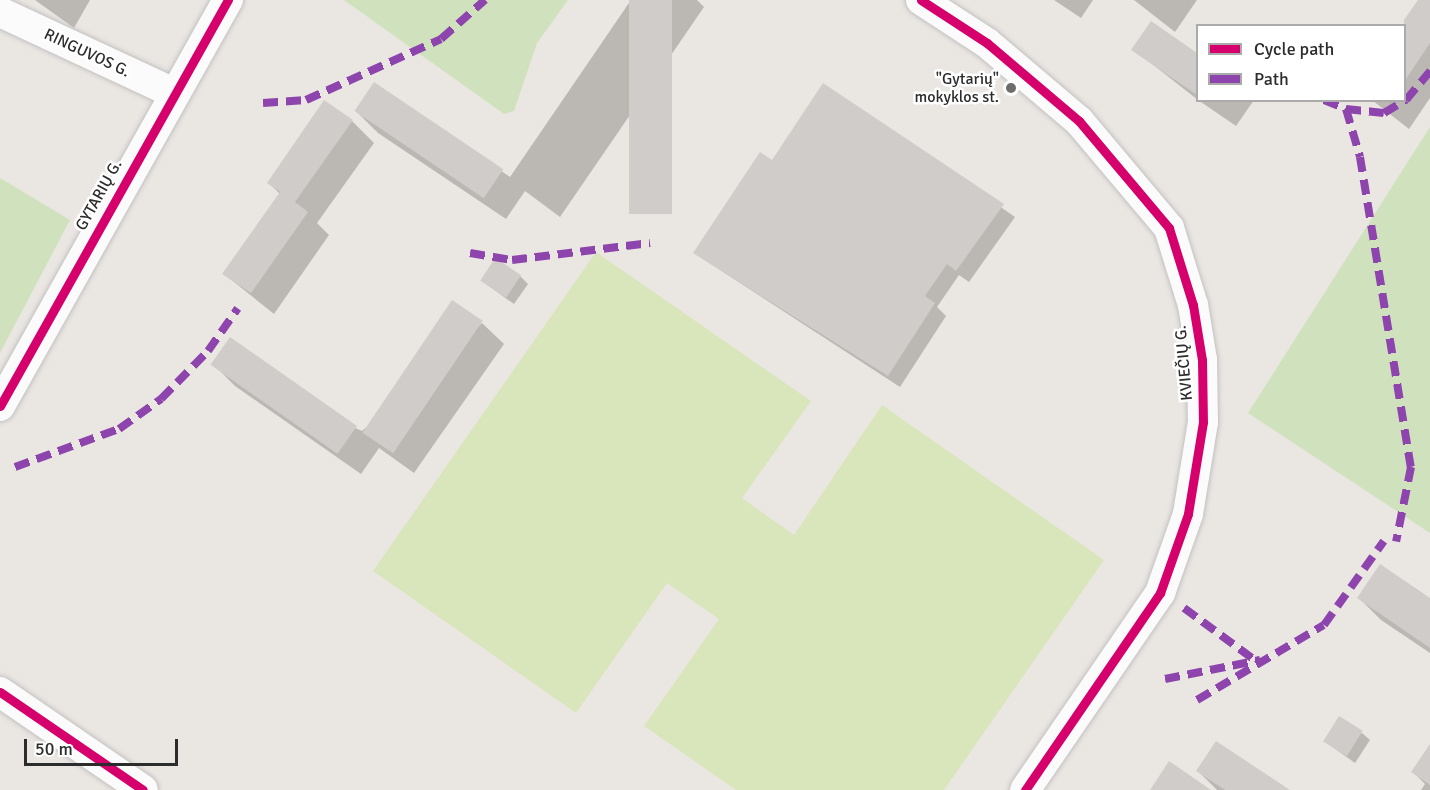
<!DOCTYPE html>
<meta charset="utf-8">
<style>
body{margin:0}
#map{position:relative;width:1430px;height:790px;overflow:hidden;background:#eae6e2;font-family:Signika,sans-serif}
div>[style]{position:absolute}
.green>*{inset:0;background:#cfe2bd}
.pitch>*{inset:0;background:#d9e6bc}
.shadow>*{inset:0;background:#0003}
.building>*{inset:0;background:#cfccc9;transform-origin:0 0}
.roads{filter:drop-shadow(0 0 2px #c3c2c2) drop-shadow(0 0 2px #c3c2c2)}
.minor>*{height:30px;margin:-15px;padding:0 15px;transform-origin:15px;border-radius:15px;background:#fcfbfb}
.quiet>*{height:8px;margin-top:-4px;transform-origin:0;background:repeating-linear-gradient(90deg,#8e44ad 0 15px,transparent 0 23px)}
.cycleway>*{height:9px;margin:-4.5px;padding:0 4.5px;transform-origin:4.5px;border-radius:4.5px;background:#d6006c}
.dots>*{width:16px;height:16px;translate:-50% -50%;box-sizing:border-box;border:3px solid #fff;border-radius:50%}
span{translate:-50% -50%;white-space:nowrap;text-align:center;line-height:1.15;-webkit-text-stroke:5px #fff;paint-order:stroke}
.street-label{font-size:16px;color:#2c2c2c}
.poi-label{font-size:16px;color:#2c2c2c}
.right{translate:-100% -50%;text-align:right}
.legend{position:absolute;left:1196px;top:24px;width:210px;height:78px;box-sizing:border-box;background:#fff;border:2px solid #ababab;margin:0;padding:8px 10px;list-style:none;font-size:18px;color:#2c2c2c}
.legend li{display:flex;align-items:center;gap:12px;height:30px}
.legend b{width:30px;border:2px solid #ababab}
.scale{position:absolute;left:24px;top:739px;width:154px;height:27px;box-sizing:border-box;border:3px solid #2c2c2c;border-top:0;padding-left:8px;font-size:18px;line-height:21px;white-space:nowrap;color:#2c2c2c;-webkit-text-stroke:4px #fff;paint-order:stroke}
</style>
<div id="map">
<div class="green">
<i style="clip-path:polygon(344px 0,568px 0,537px 43px,514px 111px,504px 114px)"></i>
<i style="clip-path:polygon(1430px 127px,1430px 533px,1248px 413px)"></i>
<i style="clip-path:polygon(0 178px,70px 220px,0 353px)"></i>
</div>
<div class="pitch">
<i style="clip-path:polygon(596px 252px,811px 401px,742px 498px,794px 535px,882px 405px,1104px 560px,944px 790px,736px 790px,644px 726px,719px 619px,667px 583px,576px 713px,373px 571px)"></i>
</div>
<div class="shadow">
<i style="clip-path:polygon(35px 0,90px 0,74px 28px)"></i>
<i style="clip-path:polygon(631px 0,697px 0,704px 7px,560px 217px,525px 191px,506px 219px,378px 133px,356px 111px,375px 84px,510px 177px)"></i>
<i style="clip-path:polygon(1054px 0,1093px 0,1081px 18px)"></i>
<i style="clip-path:polygon(1134px 0,1197px 0,1175px 32px)"></i>
<i style="clip-path:polygon(1420px 0,1430px 0,1430px 98px,1409px 129px,1372px 100px,1404px 100px,1403px 26px)"></i>
<i style="clip-path:polygon(1151px 23px,1198px 55px,1198px 100px,1133px 49px)"></i>
<i style="clip-path:polygon(824px 85px,1015px 217px,969px 282px,959px 275px,937px 307px,946px 316px,900px 387px,694px 253px,772px 162px)"></i>
<i style="clip-path:polygon(1198px 100px,1254px 100px,1236px 126px)"></i>
<i style="clip-path:polygon(352px 121px,374px 143px,317px 223px,329px 235px,274px 314px,224px 274px,280px 194px,269px 183px)"></i>
<i style="clip-path:polygon(520px 276px,528px 284px,514px 304px,482px 281px)"></i>
<i style="clip-path:polygon(482px 323px,504px 344px,414px 473px,379px 448px,361px 474px,235px 386px,213px 364px,362px 431px)"></i>
<i style="clip-path:polygon(1359px 598px,1430px 600px,1430px 653px,1381px 620px)"></i>
<i style="clip-path:polygon(1362px 733px,1370px 740px,1355px 763px,1324px 741px)"></i>
<i style="clip-path:polygon(1430px 746px,1430px 790px,1421px 790px,1425px 784px,1413px 772px)"></i>
<i style="clip-path:polygon(1198px 771px,1288px 790px,1217px 790px)"></i>
</div>
<div class="building">
<i style="left:629px;top:0;width:43px;height:214px"></i>
<i style="clip-path:polygon(1418px 0,1430px 0,1430px 43px,1404px 82px,1404px 20px)"></i>
<i style="clip-path:polygon(1151px 21px,1197px 53px,1197px 95px,1131px 50px)"></i>
<i style="left:374px;top:82px;width:156px;height:35px;rotate:34deg"></i>
<i style="clip-path:polygon(823px 83px,1004px 204px,956px 271px,947px 264px,925px 296px,935px 303px,888px 376px,693px 253px,760px 152px,772px 160px)"></i>
<i style="clip-path:polygon(324px 100px,353px 120px,295px 202px,308px 212px,251px 293px,222px 274px,280px 192px,267px 183px)"></i>
<i style="left:495px;top:258px;width:31px;height:27px;rotate:33deg"></i>
<i style="left:452px;top:300px;width:37px;height:160px;rotate:34deg"></i>
<i style="left:230px;top:337px;width:155px;height:34px;rotate:35deg"></i>
<i style="clip-path:polygon(1380px 564px,1430px 598px,1430px 648px,1357px 598px)"></i>
<i style="left:1339px;top:716px;width:28px;height:30px;rotate:32deg"></i>
<i style="clip-path:polygon(1216px 741px,1290px 790px,1225px 790px,1196px 771px)"></i>
<i style="clip-path:polygon(1430px 744px,1430px 785px,1411px 772px)"></i>
<i style="clip-path:polygon(1169px 761px,1211px 790px,1150px 790px)"></i>
</div>
<div class="roads">
<div class="minor">
<i style="left:921px;top:0;width:79px;rotate:33.1deg"></i>
<i style="left:987px;top:43px;width:121px;rotate:40.3deg"></i>
<i style="left:1079px;top:121px;width:140px;rotate:49.9deg"></i>
<i style="left:1169px;top:228px;width:81px;rotate:72.7deg"></i>
<i style="left:1193px;top:305px;width:56px;rotate:80.7deg"></i>
<i style="left:1202px;top:360px;width:62px;rotate:89.1deg"></i>
<i style="left:1203px;top:422px;width:93px;rotate:99.3deg"></i>
<i style="left:1188px;top:514px;width:84px;rotate:109.5deg"></i>
<i style="left:1160px;top:593px;width:239px;rotate:124.4deg"></i>
<i style="left:0;top:12px;width:192px;rotate:25deg"></i>
<i style="left:0;top:406px;width:466px;rotate:-60.7deg"></i>
<i style="left:0;top:692px;width:173px;rotate:34.4deg"></i>
</div>
</div>
<div class="quiet">
<i style="left:1324px;top:100px;width:24px;rotate:22deg"></i>
<i style="left:1346px;top:109px;width:38px;rotate:6deg"></i>
<i style="left:1384px;top:113px;width:26px;rotate:-31deg"></i>
<i style="left:1406px;top:100px;width:38px;rotate:-50deg"></i>
<i style="left:263px;top:103px;width:43px;rotate:-4deg"></i>
<i style="left:306px;top:100px;width:148px;rotate:-24.3deg"></i>
<i style="left:441px;top:39px;width:59px;rotate:-41.6deg"></i>
<i style="left:1346px;top:109px;width:50px;rotate:73.7deg"></i>
<i style="left:1360px;top:157px;width:314px;rotate:80.7deg"></i>
<i style="left:1411px;top:467px;width:76px;rotate:101.3deg"></i>
<i style="left:470px;top:253px;width:43px;rotate:9.5deg"></i>
<i style="left:512px;top:260px;width:139px;rotate:-7deg"></i>
<i style="left:15px;top:467px;width:111px;rotate:-20.1deg"></i>
<i style="left:119px;top:429px;width:52px;rotate:-35.5deg"></i>
<i style="left:161px;top:399px;width:67px;rotate:-45.6deg"></i>
<i style="left:208px;top:351px;width:52px;rotate:-55.1deg"></i>
<i style="left:1184px;top:608px;width:89px;rotate:36.4deg"></i>
<i style="left:1165px;top:679px;width:97px;rotate:-11.3deg"></i>
<i style="left:1197px;top:700px;width:147px;rotate:-30.6deg"></i>
<i style="left:1324px;top:625px;width:103px;rotate:-54.5deg"></i>
</div>
<div class="cycleway">
<i style="left:921px;top:0;width:79px;rotate:33.1deg"></i>
<i style="left:987px;top:43px;width:121px;rotate:40.3deg"></i>
<i style="left:1079px;top:121px;width:140px;rotate:49.9deg"></i>
<i style="left:1169px;top:228px;width:81px;rotate:72.7deg"></i>
<i style="left:1193px;top:305px;width:56px;rotate:80.7deg"></i>
<i style="left:1202px;top:360px;width:62px;rotate:89.1deg"></i>
<i style="left:1203px;top:422px;width:93px;rotate:99.3deg"></i>
<i style="left:1188px;top:514px;width:84px;rotate:109.5deg"></i>
<i style="left:1160px;top:593px;width:239px;rotate:124.4deg"></i>
<i style="left:0;top:406px;width:466px;rotate:-60.7deg"></i>
<i style="left:0;top:692px;width:173px;rotate:34.4deg"></i>
</div>
<div class="dots">
<i style="left:1011px;top:88px;background:#6e6d6c"></i>
</div>
<div class="street-label">
<span style="left:87px;top:53px;rotate:25deg">RINGUVOS G.</span>
<span style="left:99px;top:195px;rotate:-61deg">GYTARIŲ G.</span>
<span style="left:1184px;top:363px;rotate:-95deg">KVIEČIŲ G.</span>
</div>
<div class="poi-label">
<span class="right" style="left:999px;top:88px">"Gytarių"<br>mokyklos st.</span>
</div>
<ul class="legend">
<li><b style="height:8px;background:#d6006c"></b>Cycle path</li>
<li><b style="height:8px;background:#8e44ad"></b>Path</li>
</ul>
<div class="scale">50 m</div>
</div>
